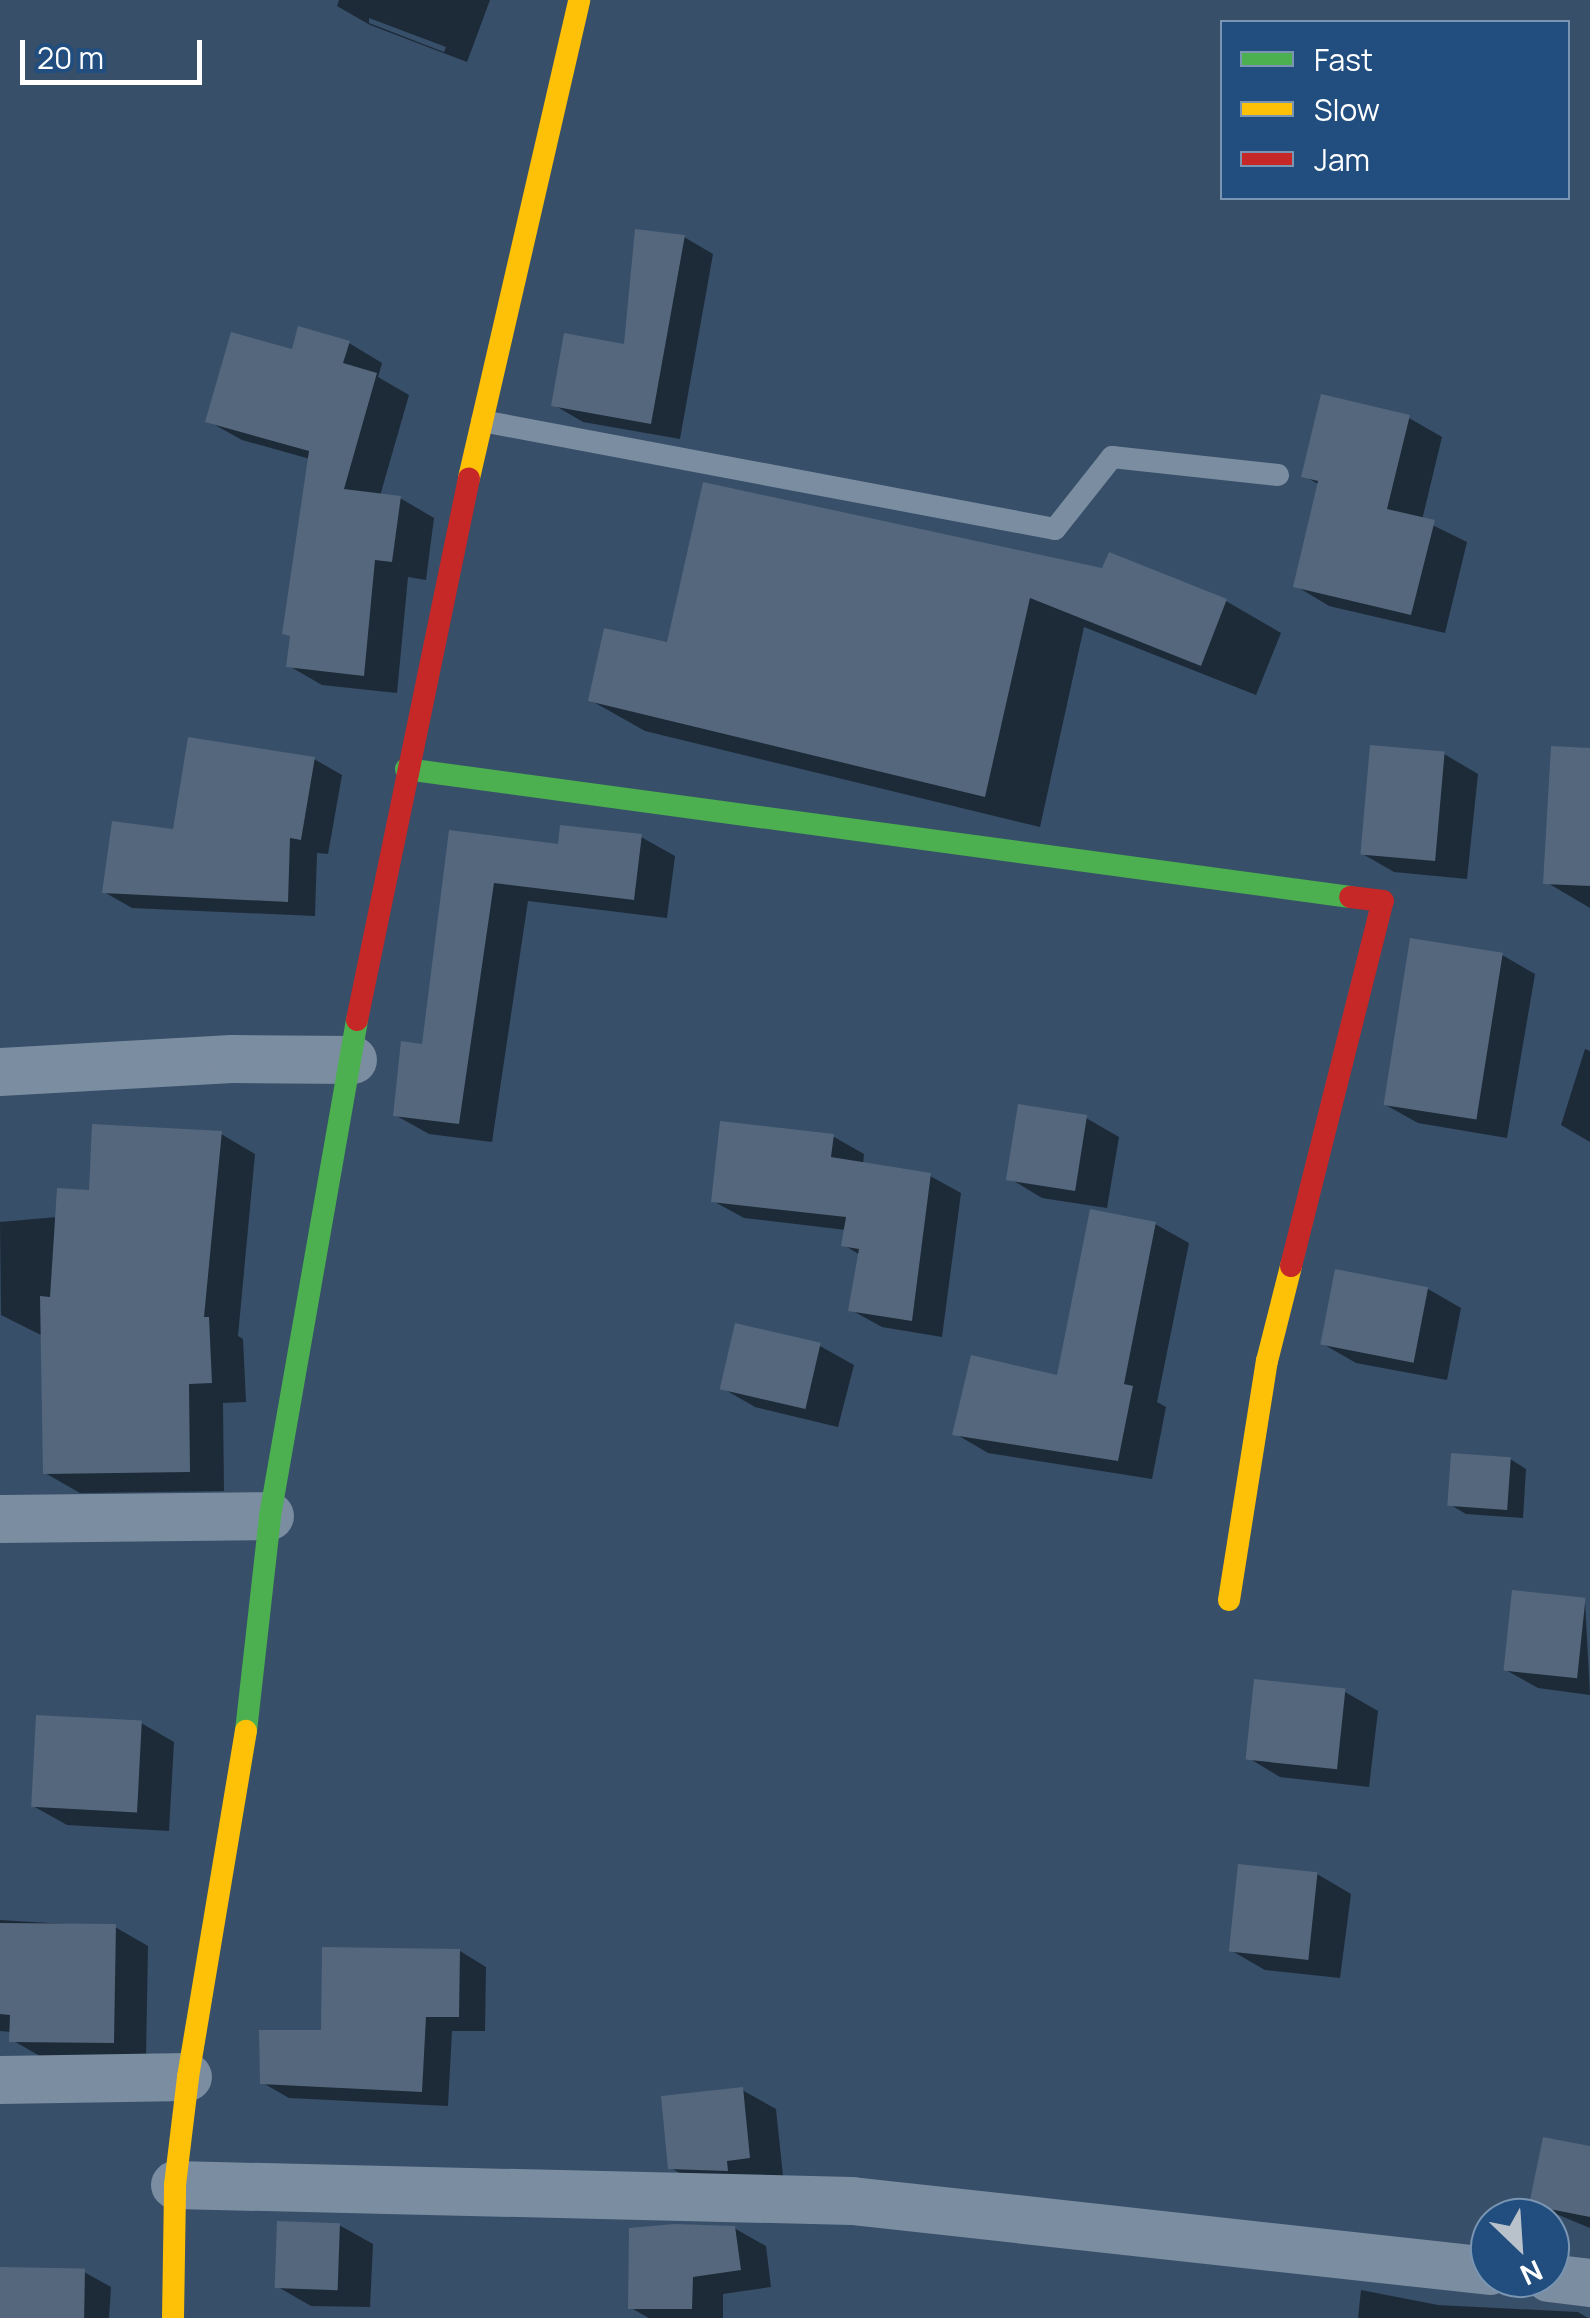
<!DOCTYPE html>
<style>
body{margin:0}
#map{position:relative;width:1590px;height:2318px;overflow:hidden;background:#374f69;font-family:Manrope,sans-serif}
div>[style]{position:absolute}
.shadow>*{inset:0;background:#0007}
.building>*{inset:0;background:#54677c;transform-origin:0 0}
.lane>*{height:22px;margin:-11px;padding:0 11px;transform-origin:11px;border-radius:11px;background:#7b8da0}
.street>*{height:48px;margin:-24px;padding:0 24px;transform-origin:24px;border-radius:24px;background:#7b8da0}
.fast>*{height:22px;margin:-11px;padding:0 11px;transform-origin:11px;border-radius:11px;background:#4caf50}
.slow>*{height:22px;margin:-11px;padding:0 11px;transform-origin:11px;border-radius:11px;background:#ffc107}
.jam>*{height:22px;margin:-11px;padding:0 11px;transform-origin:11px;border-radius:11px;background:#c62828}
span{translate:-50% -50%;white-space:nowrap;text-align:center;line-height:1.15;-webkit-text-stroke:10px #214e7f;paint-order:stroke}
.legend{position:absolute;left:1220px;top:20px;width:350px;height:180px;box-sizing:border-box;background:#214e7f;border:2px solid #7a95b2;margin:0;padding:12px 18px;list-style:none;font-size:30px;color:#fff}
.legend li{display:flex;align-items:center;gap:20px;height:50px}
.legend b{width:50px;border:2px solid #7a95b2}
.north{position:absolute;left:1470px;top:2198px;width:100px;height:100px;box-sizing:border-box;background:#214e7f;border:2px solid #7a95b2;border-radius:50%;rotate:155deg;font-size:28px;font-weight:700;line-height:40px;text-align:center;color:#fff}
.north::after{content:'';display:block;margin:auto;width:35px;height:45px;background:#b9c1ca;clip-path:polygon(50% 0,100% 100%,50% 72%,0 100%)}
.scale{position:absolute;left:20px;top:40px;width:182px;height:45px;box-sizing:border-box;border:5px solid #fff;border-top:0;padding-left:12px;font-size:30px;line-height:35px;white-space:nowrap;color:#fff;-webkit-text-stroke:8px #214e7f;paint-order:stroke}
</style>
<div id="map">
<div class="shadow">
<i style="clip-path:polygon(evenodd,339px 0,490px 0,467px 62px,370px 25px,337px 6px,339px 0,369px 18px,446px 47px,444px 52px,369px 23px,369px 18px)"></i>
<i style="clip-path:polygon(684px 237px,713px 254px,680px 439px,583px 422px,554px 405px,626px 347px)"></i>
<i style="clip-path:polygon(349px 343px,382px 363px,378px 377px,409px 395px,380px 496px,400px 498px,434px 518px,426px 580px,408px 577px,397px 693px,322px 685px,289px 666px,310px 459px,242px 440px,208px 421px,294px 352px)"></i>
<i style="clip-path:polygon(1409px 418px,1442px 437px,1422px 520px,1467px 542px,1445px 633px,1329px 606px,1296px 586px,1320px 485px,1304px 476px)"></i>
<i style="clip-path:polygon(1110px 555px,1226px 601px,1281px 633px,1256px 695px,1084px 627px,1040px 827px,645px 731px,590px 700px,669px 645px,1104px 571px)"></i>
<i style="clip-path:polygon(1444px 754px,1478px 774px,1467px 879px,1394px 872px,1361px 853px)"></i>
<i style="clip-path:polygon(314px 759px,342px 775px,328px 854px,317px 853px,315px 916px,132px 908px,104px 892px,175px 832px)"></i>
<i style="clip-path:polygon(1590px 771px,1590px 908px,1546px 882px)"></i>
<i style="clip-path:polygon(451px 833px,560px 847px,641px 837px,675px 856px,667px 918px,528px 901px,492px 1142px,429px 1134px,395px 1115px,424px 1046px)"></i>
<i style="clip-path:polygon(1502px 955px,1535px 974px,1507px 1138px,1418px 1123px,1384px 1104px)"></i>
<i style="clip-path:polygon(1585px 1049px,1590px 1051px,1590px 1142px,1561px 1125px)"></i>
<i style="clip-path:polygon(1086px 1118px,1119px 1137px,1107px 1208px,1042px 1198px,1009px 1178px)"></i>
<i style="clip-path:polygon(221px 1134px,255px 1154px,238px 1336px,243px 1339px,246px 1402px,223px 1403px,224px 1491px,80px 1493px,45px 1473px,43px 1336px,1px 1315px,0 1222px,57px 1217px,92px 1193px)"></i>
<i style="clip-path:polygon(834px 1137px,864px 1154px,863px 1165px,930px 1176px,961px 1193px,942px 1337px,882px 1327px,851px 1310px,860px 1255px,844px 1245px,846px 1230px,744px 1218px,713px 1201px)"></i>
<i style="clip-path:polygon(1155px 1224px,1189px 1243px,1157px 1402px,1166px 1407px,1152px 1479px,988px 1453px,954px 1433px,1059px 1378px)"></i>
<i style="clip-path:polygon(1428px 1289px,1461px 1308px,1447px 1380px,1356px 1363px,1323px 1344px)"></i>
<i style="clip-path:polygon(737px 1326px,820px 1346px,854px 1365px,838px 1427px,755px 1407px,722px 1388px)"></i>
<i style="clip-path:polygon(1510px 1459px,1526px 1469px,1523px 1518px,1466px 1514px,1449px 1504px)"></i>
<i style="clip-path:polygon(1585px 1601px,1590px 1695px,1538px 1688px,1504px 1669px)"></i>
<i style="clip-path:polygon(1345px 1692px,1378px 1711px,1369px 1787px,1280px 1777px,1247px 1757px)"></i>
<i style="clip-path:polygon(141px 1723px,174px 1742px,169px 1831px,67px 1825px,33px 1806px)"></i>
<i style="clip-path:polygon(1317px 1874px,1351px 1894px,1340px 1978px,1265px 1970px,1232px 1951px)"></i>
<i style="clip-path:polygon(0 1920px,115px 1927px,148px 1946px,146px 2060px,45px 2059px,12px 2040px,12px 2032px,0 2031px)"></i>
<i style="clip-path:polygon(460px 1951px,486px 1967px,485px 2031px,452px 2031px,448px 2106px,289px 2098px,263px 2083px,324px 2033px)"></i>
<i style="clip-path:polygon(742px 2090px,776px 2109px,783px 2176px,704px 2187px,671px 2168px)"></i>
<i style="clip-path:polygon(1590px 2149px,1590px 2228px,1532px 2204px)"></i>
<i style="clip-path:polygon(339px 2225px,373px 2244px,370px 2307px,311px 2306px,278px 2287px)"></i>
<i style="clip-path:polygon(734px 2228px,766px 2246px,771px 2287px,723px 2294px,723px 2318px,649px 2318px,631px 2308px)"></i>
<i style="clip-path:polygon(0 2270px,84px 2272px,111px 2287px,109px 2318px,0 2318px)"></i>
<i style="clip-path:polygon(1361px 2290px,1438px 2305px,1578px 2312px,1588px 2318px,1358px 2318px)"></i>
</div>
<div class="building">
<i style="clip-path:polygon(635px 229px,685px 235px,651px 424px,551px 406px,564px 333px,624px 344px)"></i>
<i style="clip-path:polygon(298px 326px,350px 341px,343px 363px,377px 373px,344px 489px,401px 496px,392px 562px,375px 560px,364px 676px,286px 667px,290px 636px,282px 634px,309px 451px,205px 422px,231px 332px,292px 349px)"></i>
<i style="clip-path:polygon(1321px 394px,1410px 415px,1387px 509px,1435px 520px,1411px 615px,1293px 587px,1318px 481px,1301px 477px)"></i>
<i style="clip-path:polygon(703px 482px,1102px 568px,1109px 552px,1227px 599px,1201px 666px,1030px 598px,985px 797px,588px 701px,604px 628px,667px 642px)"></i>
<i style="clip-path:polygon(188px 737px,315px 757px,301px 840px,290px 838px,288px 902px,102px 893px,112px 821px,173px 829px)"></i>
<i style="left:1370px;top:745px;width:75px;height:110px;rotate:5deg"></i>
<i style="clip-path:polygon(1551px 746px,1590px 748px,1590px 886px,1543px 884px)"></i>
<i style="clip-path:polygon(560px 825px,642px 834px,634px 900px,494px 883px,459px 1124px,393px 1116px,401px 1041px,422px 1044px,449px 830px,558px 844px)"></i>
<i style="left:1410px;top:938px;width:94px;height:169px;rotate:9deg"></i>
<i style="left:1018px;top:1104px;width:70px;height:77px;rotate:9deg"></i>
<i style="clip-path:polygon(720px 1121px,834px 1134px,831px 1157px,931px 1173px,912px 1321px,848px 1311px,859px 1249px,841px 1246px,846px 1217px,711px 1202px)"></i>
<i style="clip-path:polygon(92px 1124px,222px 1131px,204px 1317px,209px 1317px,212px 1383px,189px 1384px,190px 1472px,43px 1474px,40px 1296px,50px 1297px,57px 1188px,89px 1190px)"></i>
<i style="clip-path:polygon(1090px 1209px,1156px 1222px,1124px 1384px,1133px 1386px,1118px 1461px,952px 1435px,971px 1355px,1057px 1375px)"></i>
<i style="left:1335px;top:1269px;width:95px;height:77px;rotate:11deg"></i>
<i style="left:735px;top:1323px;width:88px;height:68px;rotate:13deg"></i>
<i style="left:1451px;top:1453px;width:60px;height:53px;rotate:4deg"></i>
<i style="left:1512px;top:1590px;width:74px;height:81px;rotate:6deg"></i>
<i style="left:1254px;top:1679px;width:92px;height:81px;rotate:6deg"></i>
<i style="left:36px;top:1715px;width:106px;height:92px;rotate:3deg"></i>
<i style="left:1238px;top:1864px;width:80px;height:88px;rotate:6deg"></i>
<i style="clip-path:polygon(0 1923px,116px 1924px,114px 2043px,9px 2042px,10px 2015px,0 2014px)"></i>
<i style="clip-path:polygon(322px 1947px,460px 1949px,459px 2017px,426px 2017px,422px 2092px,260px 2084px,259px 2030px,321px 2030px)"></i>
<i style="clip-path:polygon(743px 2087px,750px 2158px,727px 2161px,728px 2171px,668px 2169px,661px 2096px)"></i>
<i style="clip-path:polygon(1543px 2137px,1590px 2146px,1590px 2217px,1529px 2205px)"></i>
<i style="left:277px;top:2221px;width:63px;height:67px;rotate:2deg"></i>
<i style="clip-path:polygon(674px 2224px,735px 2226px,741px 2270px,693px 2277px,692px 2309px,628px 2309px,629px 2228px)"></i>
<i style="left:0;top:2267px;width:85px;height:51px;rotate:1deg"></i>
</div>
<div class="lane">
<i style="left:482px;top:421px;width:583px;rotate:10.67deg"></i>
<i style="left:1055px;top:529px;width:92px;rotate:-51.6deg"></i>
<i style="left:1112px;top:457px;width:167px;rotate:6.2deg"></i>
</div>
<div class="street">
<i style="left:0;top:1072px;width:232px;rotate:-3.2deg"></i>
<i style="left:232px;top:1059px;width:121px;rotate:0.5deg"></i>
<i style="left:0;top:1519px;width:270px;rotate:-0.6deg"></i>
<i style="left:0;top:2080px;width:188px;rotate:-0.9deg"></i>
<i style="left:175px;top:2185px;width:677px;rotate:1.35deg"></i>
<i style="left:852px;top:2201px;width:642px;rotate:6.26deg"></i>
<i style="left:1549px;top:2278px;width:41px;rotate:7deg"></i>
</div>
<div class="fast">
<i style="left:406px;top:769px;width:953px;rotate:7.72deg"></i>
<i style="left:246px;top:1731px;width:216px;rotate:-83.6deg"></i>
<i style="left:270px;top:1516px;width:504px;rotate:-80.05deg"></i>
</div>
<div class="slow">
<i style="left:469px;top:478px;width:490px;rotate:-77deg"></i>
<i style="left:1229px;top:1600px;width:242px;rotate:-81deg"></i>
<i style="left:1267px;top:1361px;width:98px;rotate:-75.8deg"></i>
<i style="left:173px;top:2318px;width:133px;rotate:-89.1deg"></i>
<i style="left:175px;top:2185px;width:109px;rotate:-83.1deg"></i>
<i style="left:188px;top:2077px;width:351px;rotate:-80.5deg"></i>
</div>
<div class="jam">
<i style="left:357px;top:1020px;width:553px;rotate:-78.32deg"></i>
<i style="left:1291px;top:1266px;width:376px;rotate:-75.9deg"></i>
<i style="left:1383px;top:901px;width:33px;rotate:-173deg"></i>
</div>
<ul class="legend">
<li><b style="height:12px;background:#4caf50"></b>Fast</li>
<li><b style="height:12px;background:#ffc107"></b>Slow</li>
<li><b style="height:12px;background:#c62828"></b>Jam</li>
</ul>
<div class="north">N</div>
<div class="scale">20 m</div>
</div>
